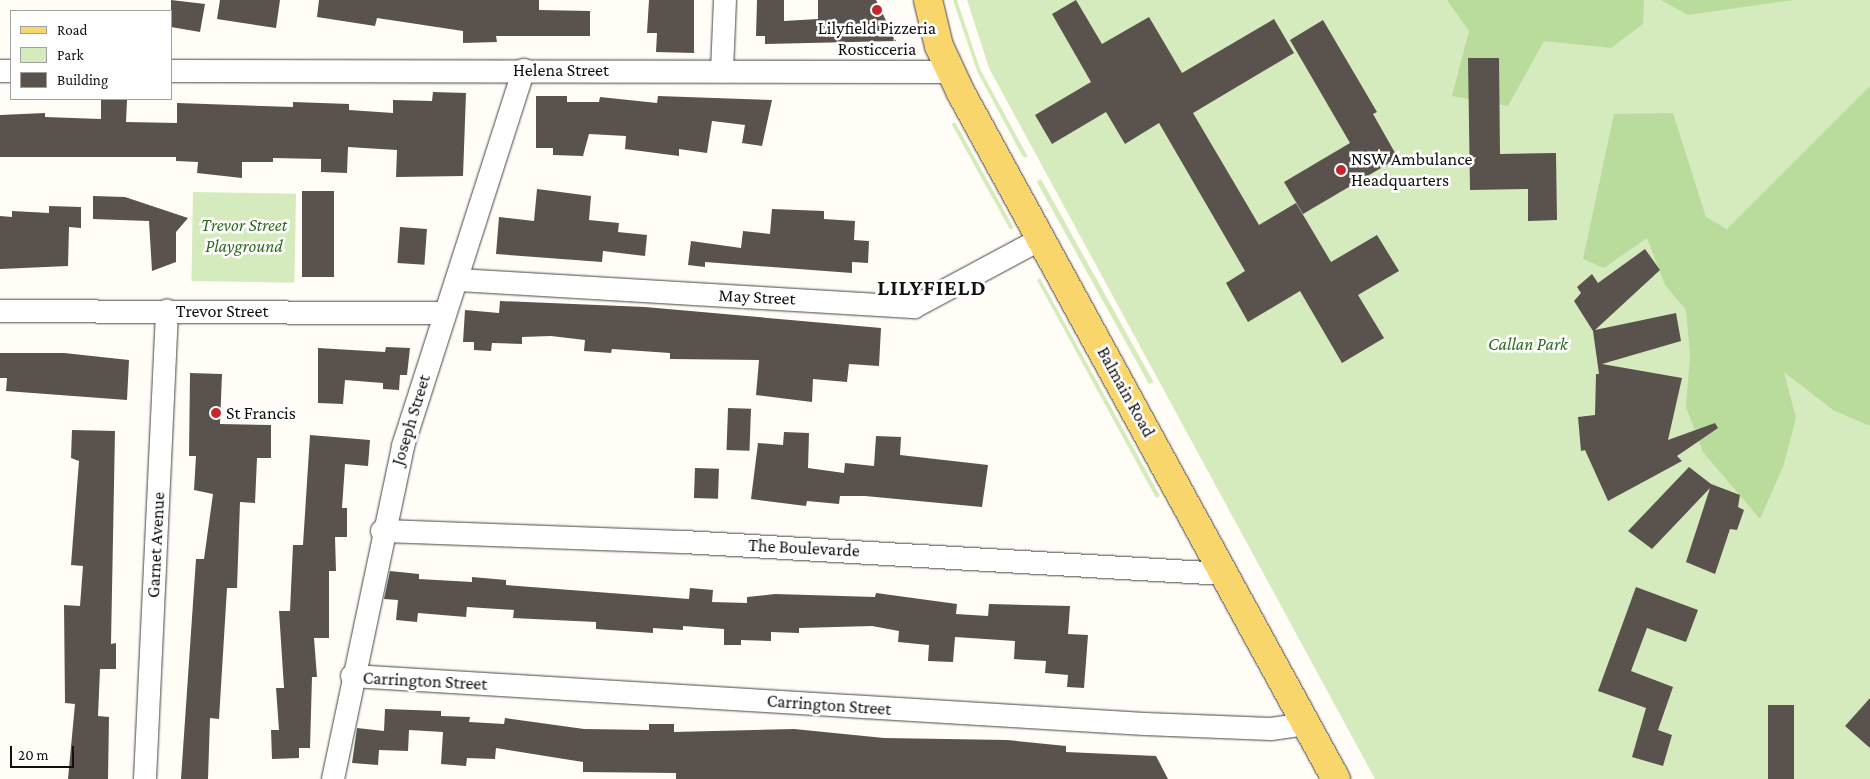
<!DOCTYPE html>
<style>
body{margin:0}
#map{position:relative;width:1870px;height:779px;overflow:hidden;background:#fffdf5;font-family:"Crimson Pro",serif}
div>[style]{position:absolute}
.green>*{inset:0;background:#d5ebbd;transform-origin:0 0}
.forest>*{inset:0;background:#b9dc9c}
.building>*{inset:0;background:#5a524d;transform-origin:0 0}
.roads{filter:drop-shadow(0 0 1px #444) drop-shadow(0 0 1px #444)}
.minor>*{height:22px;margin:-11px;padding:0 11px;transform-origin:11px;border-radius:11px;background:#fff}
.major>*{height:28px;margin:-14px;padding:0 14px;transform-origin:14px;border-radius:14px;background:#f9d66b}
.dots>*{width:14px;height:14px;translate:-50% -50%;box-sizing:border-box;border:2px solid #fff;border-radius:50%}
span{translate:-50% -50%;white-space:nowrap;text-align:center;line-height:1.15;-webkit-text-stroke:5px #fff;paint-order:stroke}
.poi-label{font-size:18px;color:#111}
.left{translate:0 -50%;text-align:left}
.street-label{font-size:18px;color:#111}
.park-label{font-size:18px;color:#2f6b1f;font-style:italic}
.district-label{font-size:22px;color:#111;font-weight:700;letter-spacing:1px}
.legend{position:absolute;left:10px;top:10px;width:162px;height:90px;box-sizing:border-box;background:#fff;border:1px solid #a0a0a0;margin:0;padding:6px 9px;list-style:none;font-size:15px;color:#111}
.legend li{display:flex;align-items:center;gap:10px;height:25px}
.legend b{width:25px;border:1px solid #a0a0a0}
.scale{position:absolute;left:10px;top:746px;width:64px;height:22px;box-sizing:border-box;border:2px solid #111;border-top:0;padding-left:6px;font-size:15px;line-height:18px;white-space:nowrap;color:#111;-webkit-text-stroke:4px #fff;paint-order:stroke}
</style>
<div id="map">
<div class="green">
<i style="clip-path:polygon(953px 0,957px 0,980px 69px,1028px 157px,1023px 157px,977px 71px)"></i>
<i style="clip-path:polygon(967px 0,1870px 0,1870px 779px,1375px 779px,989px 68px)"></i>
<i style="left:955px;top:122px;width:121px;height:4px;rotate:61deg"></i>
<i style="left:1041px;top:179px;width:232px;height:5px;rotate:61deg"></i>
<i style="left:193px;top:192px;width:103px;height:89px;rotate:1deg"></i>
<i style="clip-path:polygon(1040px 278px,1160px 496px,1156px 498px,1037px 280px)"></i>
</div>
<div class="forest">
<i style="clip-path:polygon(1447px 0,1644px 0,1643px 24px,1611px 48px,1544px 41px,1508px 106px,1452px 96px,1469px 31px)"></i>
<i style="clip-path:polygon(1661px 0,1793px 0,1688px 15px)"></i>
<i style="clip-path:polygon(1870px 86px,1870px 426px,1833px 410px,1784px 372px,1796px 418px,1783px 467px,1760px 519px,1703px 452px,1686px 407px,1690px 356px,1686px 310px,1665px 285px,1647px 238px,1604px 268px,1583px 259px,1614px 114px,1673px 113px,1706px 217px,1727px 229px)"></i>
</div>
<div class="building">
<i style="clip-path:polygon(171px 0,205px 4px,200px 32px,171px 27px)"></i>
<i style="clip-path:polygon(220px 0,280px 0,276px 28px,217px 19px)"></i>
<i style="clip-path:polygon(319px 0,539px 0,539px 10px,590px 11px,590px 36px,496px 36px,497px 42px,463px 43px,463px 31px,377px 18px,375px 26px,317px 17px)"></i>
<i style="clip-path:polygon(649px 0,694px 0,694px 53px,656px 52px,657px 33px,647px 33px)"></i>
<i style="clip-path:polygon(757px 0,784px 0,784px 21px,818px 19px,818px 0,876px 0,896px 41px,765px 44px,765px 36px,756px 36px)"></i>
<i style="clip-path:polygon(1076px 0,1102px 44px,1149px 17px,1182px 73px,1274px 19px,1294px 53px,1193px 113px,1259px 225px,1296px 203px,1331px 262px,1377px 235px,1399px 271px,1358px 295px,1384px 338px,1342px 363px,1300px 291px,1248px 322px,1226px 283px,1245px 271px,1159px 123px,1125px 144px,1106px 112px,1052px 144px,1035px 115px,1091px 82px,1052px 14px)"></i>
<i style="clip-path:polygon(1323px 20px,1377px 112px,1373px 114px,1398px 158px,1303px 214px,1284px 182px,1350px 143px,1290px 40px)"></i>
<i style="clip-path:polygon(1468px 58px,1499px 58px,1500px 154px,1556px 153px,1557px 220px,1528px 221px,1528px 189px,1470px 190px)"></i>
<i style="clip-path:polygon(433px 92px,466px 93px,463px 176px,396px 177px,397px 150px,348px 147px,347px 173px,321px 172px,321px 159px,273px 158px,273px 162px,242px 162px,242px 178px,197px 173px,198px 162px,176px 161px,176px 157px,0 157px,0 115px,45px 113px,45px 117px,101px 119px,101px 100px,127px 100px,126px 122px,177px 123px,177px 103px,293px 107px,293px 102px,349px 104px,349px 110px,393px 113px,393px 100px,432px 101px)"></i>
<i style="clip-path:polygon(536px 96px,567px 96px,567px 102px,599px 102px,600px 97px,657px 103px,658px 96px,772px 100px,762px 146px,742px 143px,745px 125px,712px 121px,707px 153px,679px 149px,679px 156px,625px 149px,626px 136px,589px 134px,583px 156px,553px 155px,553px 148px,536px 148px)"></i>
<i style="clip-path:polygon(537px 189px,591px 196px,589px 220px,619px 223px,618px 232px,647px 235px,645px 256px,603px 251px,602px 262px,496px 254px,499px 217px,534px 221px)"></i>
<i style="left:302px;top:191px;width:32px;height:86px"></i>
<i style="clip-path:polygon(93px 196px,125px 197px,188px 218px,176px 232px,176px 262px,152px 271px,149px 221px,93px 219px)"></i>
<i style="clip-path:polygon(49px 206px,81px 207px,81px 228px,69px 227px,68px 266px,0 269px,0 216px,12px 217px,12px 211px,49px 213px)"></i>
<i style="clip-path:polygon(772px 209px,824px 211px,824px 219px,855px 221px,854px 240px,869px 241px,868px 263px,852px 262px,852px 273px,705px 262px,705px 267px,688px 265px,691px 241px,741px 248px,743px 231px,770px 234px)"></i>
<i style="left:400px;top:227px;width:27px;height:36px;rotate:4deg"></i>
<i style="clip-path:polygon(1645px 249px,1660px 270px,1595px 330px,1676px 313px,1681px 341px,1602px 364px,1682px 378px,1668px 440px,1715px 423px,1718px 428px,1677px 456px,1682px 461px,1608px 501px,1585px 450px,1581px 451px,1578px 417px,1595px 415px,1596px 374px,1599px 374px,1593px 331px,1574px 301px,1581px 293px,1577px 287px,1592px 274px,1598px 283px)"></i>
<i style="clip-path:polygon(500px 301px,645px 307px,881px 328px,879px 366px,849px 364px,847px 382px,813px 379px,812px 402px,756px 395px,759px 360px,670px 359px,670px 353px,612px 349px,611px 353px,584px 351px,585px 340px,551px 336px,522px 337px,522px 344px,492px 343px,491px 351px,474px 350px,474px 342px,463px 342px,465px 310px,499px 313px)"></i>
<i style="clip-path:polygon(386px 347px,410px 348px,407px 375px,400px 375px,399px 390px,383px 389px,383px 383px,345px 380px,343px 404px,318px 403px,318px 348px,385px 352px)"></i>
<i style="clip-path:polygon(0 353px,64px 353px,129px 360px,127px 400px,6px 391px,7px 378px,0 378px)"></i>
<i style="clip-path:polygon(190px 373px,222px 374px,220px 424px,271px 425px,271px 458px,257px 458px,255px 503px,240px 502px,237px 588px,227px 588px,219px 719px,210px 718px,208px 779px,181px 779px,196px 559px,204px 559px,213px 494px,194px 490px,196px 456px,189px 456px)"></i>
<i style="left:728px;top:408px;width:23px;height:42px;rotate:2deg"></i>
<i style="clip-path:polygon(72px 430px,115px 431px,111px 644px,116px 643px,116px 669px,100px 669px,98px 716px,109px 717px,108px 779px,68px 779px,75px 704px,65px 703px,64px 605px,80px 606px,83px 566px,71px 565px,79px 461px,71px 458px)"></i>
<i style="clip-path:polygon(784px 432px,809px 433px,808px 468px,844px 473px,845px 463px,874px 466px,876px 436px,901px 437px,900px 455px,988px 465px,982px 507px,865px 496px,840px 496px,839px 504px,807px 501px,806px 506px,751px 499px,758px 443px,783px 445px)"></i>
<i style="clip-path:polygon(310px 435px,370px 440px,368px 466px,345px 464px,342px 508px,347px 508px,347px 537px,335px 537px,336px 571px,329px 571px,329px 638px,314px 638px,317px 677px,312px 677px,310px 748px,299px 748px,299px 758px,272px 759px,271px 730px,279px 730px,276px 688px,284px 688px,279px 611px,290px 611px,293px 545px,303px 545px)"></i>
<i style="clip-path:polygon(1689px 467px,1711px 484px,1740px 495px,1738px 507px,1744px 510px,1737px 530px,1730px 529px,1715px 574px,1686px 562px,1710px 488px,1652px 549px,1628px 531px)"></i>
<i style="left:695px;top:468px;width:24px;height:30px;rotate:2deg"></i>
<i style="clip-path:polygon(390px 571px,419px 574px,419px 579px,472px 582px,472px 577px,506px 580px,506px 585px,689px 599px,690px 588px,713px 590px,712px 602px,747px 603px,747px 597px,775px 594px,875px 597px,876px 593px,957px 604px,956px 614px,988px 616px,989px 604px,1070px 606px,1068px 634px,1088px 635px,1084px 688px,1067px 687px,1068px 675px,1045px 673px,1046px 661px,1014px 659px,1015px 641px,955px 637px,953px 662px,928px 661px,929px 645px,898px 642px,899px 631px,872px 626px,799px 628px,799px 633px,771px 632px,771px 641px,741px 640px,741px 645px,724px 645px,724px 629px,683px 626px,683px 630px,653px 628px,653px 633px,596px 629px,596px 622px,513px 618px,514px 610px,467px 607px,466px 617px,418px 613px,417px 622px,396px 620px,398px 600px,384px 599px)"></i>
<i style="clip-path:polygon(1636px 587px,1698px 610px,1686px 642px,1647px 628px,1631px 671px,1673px 687px,1658px 730px,1672px 735px,1663px 766px,1632px 757px,1646px 708px,1598px 691px)"></i>
<i style="clip-path:polygon(1870px 698px,1870px 748px,1845px 726px)"></i>
<i style="left:1768px;top:705px;width:26px;height:74px"></i>
<i style="clip-path:polygon(385px 709px,441px 711px,441px 716px,470px 717px,469px 722px,504px 724px,505px 718px,584px 729px,649px 730px,649px 724px,674px 724px,674px 732px,794px 729px,884px 738px,1007px 740px,1066px 746px,1066px 752px,1156px 756px,1168px 779px,676px 779px,676px 773px,583px 772px,583px 762px,496px 748px,495px 759px,467px 758px,466px 766px,441px 764px,443px 732px,409px 730px,408px 751px,379px 750px,378px 765px,352px 763px,357px 728px,384px 731px)"></i>
</div>
<div class="roads">
<div class="minor">
<i style="left:0;top:71px;width:11px"></i>
<i style="left:171px;top:71px;width:780px;rotate:0.07deg"></i>
<i style="left:722px;top:71px;width:71px;rotate:-87.6deg"></i>
<i style="left:457px;top:280px;width:458px;rotate:3.4deg"></i>
<i style="left:914px;top:307px;width:144px;rotate:-28.2deg"></i>
<i style="left:0;top:311px;width:444px;rotate:0.3deg"></i>
<i style="left:382px;top:531px;width:302px;rotate:2.1deg"></i>
<i style="left:684px;top:542px;width:542px;rotate:3.39deg"></i>
<i style="left:352px;top:676px;width:794px;rotate:3.46deg"></i>
<i style="left:1145px;top:724px;width:126px;rotate:2.3deg"></i>
<i style="left:1271px;top:729px;width:35px;rotate:-8deg"></i>
<i style="left:145px;top:779px;width:469px;rotate:-87.3deg"></i>
<i style="left:333px;top:779px;width:340px;rotate:-78.1deg"></i>
<i style="left:403px;top:446px;width:395px;rotate:-72.2deg"></i>
</div>
<div class="major">
<i style="left:928px;top:0;width:47px;rotate:76.6deg"></i>
<i style="left:939px;top:46px;width:52px;rotate:64.9deg"></i>
<i style="left:961px;top:93px;width:782px;rotate:61.34deg"></i>
</div>
</div>
<div class="dots">
<i style="left:877px;top:10px;background:#c4262e"></i>
<i style="left:1341px;top:170px;background:#c4262e"></i>
<i style="left:216px;top:413px;background:#c4262e"></i>
</div>
<div class="poi-label">
<span style="left:877px;top:39px">Lilyfield Pizzeria<br>Rosticceria</span>
<span class="left" style="left:1351px;top:170px">NSW Ambulance<br>Headquarters</span>
<span class="left" style="left:226px;top:413px">St Francis</span>
</div>
<div class="street-label">
<span style="left:561px;top:70px">Helena Street</span>
<span style="left:757px;top:297px;rotate:3deg">May Street</span>
<span style="left:222px;top:311px">Trevor Street</span>
<span style="left:1126px;top:392px;rotate:61deg">Balmain Road</span>
<span style="left:411px;top:420px;rotate:-73deg">Joseph Street</span>
<span style="left:156px;top:545px;rotate:-87deg">Garnet Avenue</span>
<span style="left:804px;top:548px;rotate:3deg">The Boulevarde</span>
<span style="left:425px;top:681px;rotate:3deg">Carrington Street</span>
<span style="left:829px;top:705px;rotate:4deg">Carrington Street</span>
</div>
<div class="park-label">
<span style="left:244px;top:236px">Trevor Street<br>Playground</span>
<span style="left:1528px;top:344px">Callan Park</span>
</div>
<div class="district-label">
<span style="left:932px;top:288px">LILYFIELD</span>
</div>
<ul class="legend">
<li><b style="height:6px;background:#f9d66b"></b>Road</li>
<li><b style="height:14px;background:#d5ebbd"></b>Park</li>
<li><b style="height:14px;background:#5a524d"></b>Building</li>
</ul>
<div class="scale">20 m</div>
</div>
